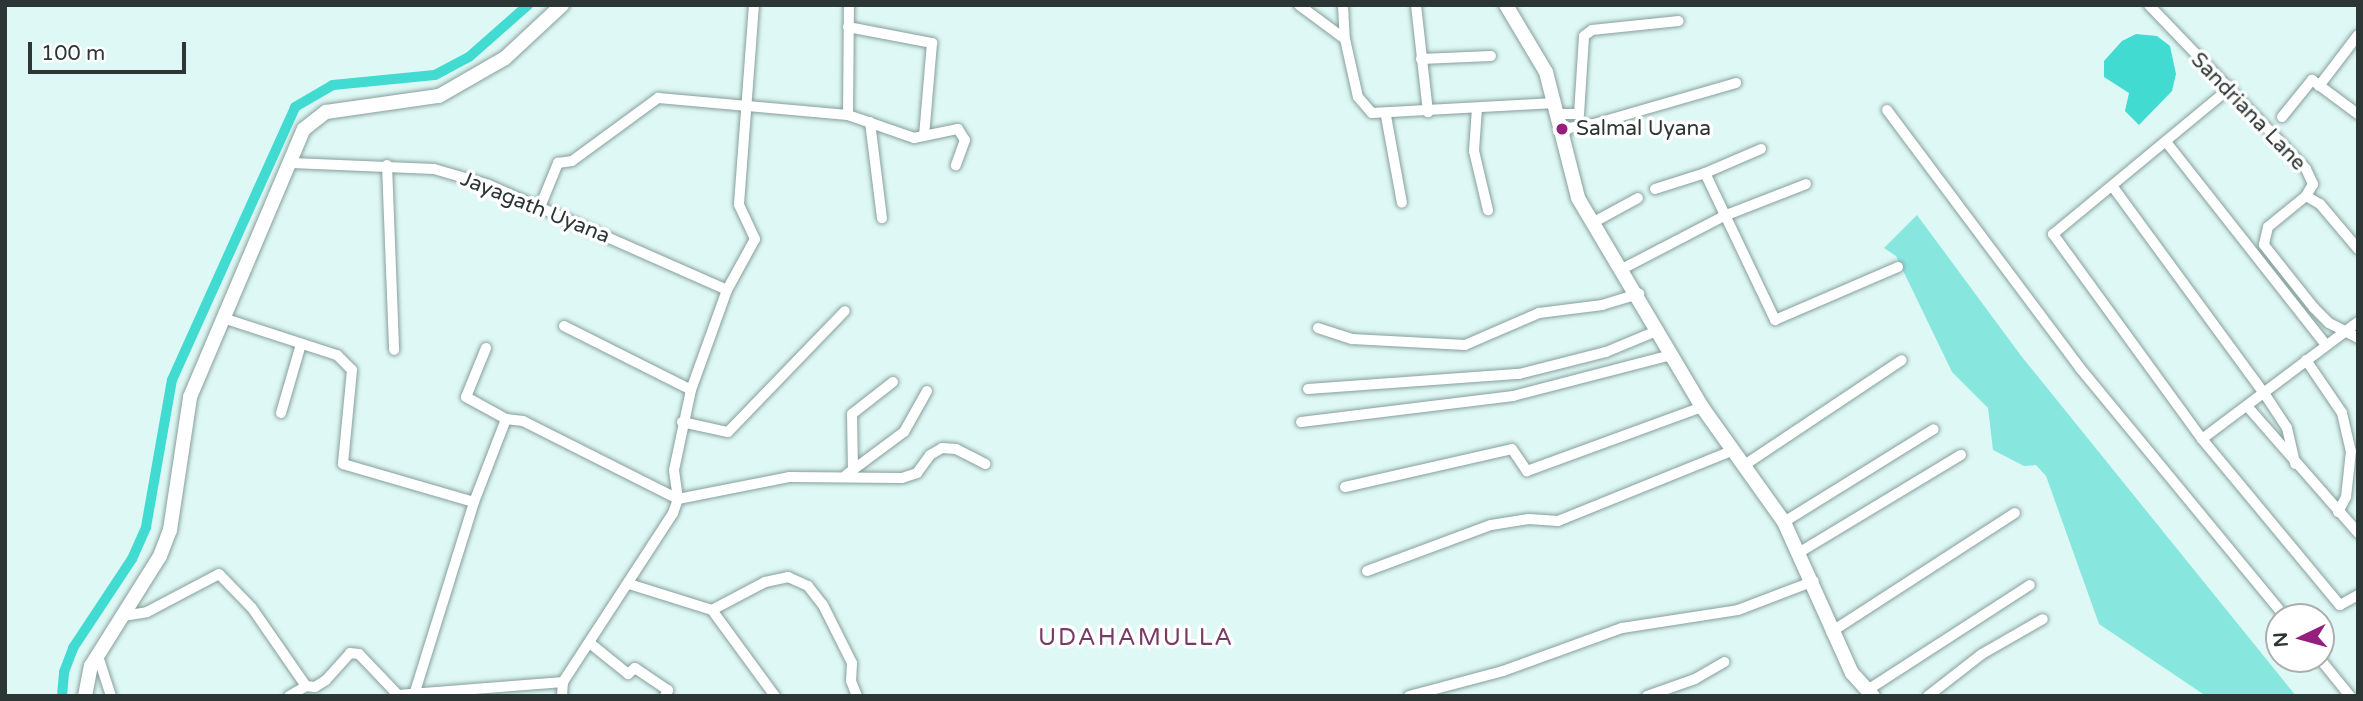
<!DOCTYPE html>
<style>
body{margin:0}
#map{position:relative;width:2363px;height:701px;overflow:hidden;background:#def8f5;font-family:"Varela Round",sans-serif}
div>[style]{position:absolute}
.green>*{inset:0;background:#87e7df}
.water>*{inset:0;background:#41dbd1}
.canal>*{height:10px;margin:-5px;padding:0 5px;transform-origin:5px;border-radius:5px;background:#41dbd1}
.roads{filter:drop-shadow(0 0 2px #879f9c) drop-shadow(0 0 2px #879f9c)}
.street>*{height:10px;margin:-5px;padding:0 5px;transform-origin:5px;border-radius:5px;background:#fff}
.secondary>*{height:14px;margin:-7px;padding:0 7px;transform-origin:7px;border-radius:7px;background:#fff}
.dots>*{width:19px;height:19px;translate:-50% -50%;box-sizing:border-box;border:4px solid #fff;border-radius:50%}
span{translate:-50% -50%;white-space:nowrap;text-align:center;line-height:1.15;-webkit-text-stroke:7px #fff;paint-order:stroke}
.street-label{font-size:21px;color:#2c3635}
.poi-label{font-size:21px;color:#2c3635}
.left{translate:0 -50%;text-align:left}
.quarter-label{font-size:24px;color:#773c66;letter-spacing:2px}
.frame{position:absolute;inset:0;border:7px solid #2c3635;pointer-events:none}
.north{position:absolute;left:2265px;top:603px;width:70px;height:70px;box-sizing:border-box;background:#fff;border:2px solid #abafae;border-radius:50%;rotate:265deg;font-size:19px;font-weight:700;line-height:28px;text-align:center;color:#2c3635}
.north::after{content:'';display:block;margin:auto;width:24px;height:32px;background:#951f7c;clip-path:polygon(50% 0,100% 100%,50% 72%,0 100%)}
.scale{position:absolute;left:28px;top:42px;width:158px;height:32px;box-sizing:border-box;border:4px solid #2c3635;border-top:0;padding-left:9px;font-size:21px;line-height:24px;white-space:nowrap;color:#2c3635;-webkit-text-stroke:5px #fff;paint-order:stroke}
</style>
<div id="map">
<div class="green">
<i style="clip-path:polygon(1917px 215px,2022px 357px,2296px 696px,2206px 696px,2099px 624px,2046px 476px,2036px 465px,2024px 466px,1993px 450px,1988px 408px,1952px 372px,1896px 256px,1884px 248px)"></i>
</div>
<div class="water">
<i style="clip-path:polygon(2136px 34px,2157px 36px,2170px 46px,2176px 74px,2172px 91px,2139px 125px,2125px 111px,2129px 93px,2104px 77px,2104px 61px,2122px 41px)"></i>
</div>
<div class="canal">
<i style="left:62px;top:696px;width:24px;rotate:-85deg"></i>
<i style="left:64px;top:672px;width:26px;rotate:-69deg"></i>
<i style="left:73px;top:648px;width:107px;rotate:-56.5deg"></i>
<i style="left:132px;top:559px;width:35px;rotate:-66deg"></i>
<i style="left:146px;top:527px;width:149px;rotate:-80deg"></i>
<i style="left:172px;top:380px;width:299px;rotate:-65.7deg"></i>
<i style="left:295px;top:107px;width:44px;rotate:-30.1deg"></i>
<i style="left:333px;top:85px;width:102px;rotate:-5.6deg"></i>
<i style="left:435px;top:75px;width:38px;rotate:-28deg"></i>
<i style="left:469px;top:57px;width:79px;rotate:-41.4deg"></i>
</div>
<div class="roads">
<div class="street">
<i style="left:1299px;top:5px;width:57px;rotate:36.5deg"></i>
<i style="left:1345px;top:39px;width:59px;rotate:77.4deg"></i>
<i style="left:1358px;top:97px;width:21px;rotate:49deg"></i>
<i style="left:1372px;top:113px;width:183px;rotate:-3.1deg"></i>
<i style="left:1343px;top:5px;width:34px;rotate:87deg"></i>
<i style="left:1416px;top:5px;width:108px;rotate:83.6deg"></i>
<i style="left:2149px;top:5px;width:227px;rotate:46.2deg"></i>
<i style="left:2306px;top:169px;width:17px;rotate:65deg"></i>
<i style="left:2313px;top:184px;width:14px;rotate:120deg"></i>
<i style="left:2306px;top:196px;width:49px;rotate:140.8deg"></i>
<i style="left:2268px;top:227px;width:18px;rotate:103deg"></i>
<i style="left:2264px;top:245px;width:80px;rotate:51.6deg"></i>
<i style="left:2314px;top:308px;width:21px;rotate:45deg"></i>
<i style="left:2329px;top:323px;width:33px;rotate:27deg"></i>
<i style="left:848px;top:27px;width:86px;rotate:10.8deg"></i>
<i style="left:932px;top:43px;width:93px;rotate:94.9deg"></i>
<i style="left:1421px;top:59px;width:70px;rotate:-2.5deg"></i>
<i style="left:2319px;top:86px;width:64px;rotate:-52.6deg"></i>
<i style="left:2231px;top:87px;width:231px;rotate:140.4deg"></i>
<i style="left:2053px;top:234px;width:253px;rotate:54deg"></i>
<i style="left:2202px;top:439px;width:216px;rotate:50.3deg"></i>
<i style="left:2340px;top:605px;width:21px;rotate:-29deg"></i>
<i style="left:1477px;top:108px;width:43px;rotate:94deg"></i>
<i style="left:1474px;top:151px;width:61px;rotate:76.7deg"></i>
<i style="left:1887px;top:110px;width:322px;rotate:53.2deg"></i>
<i style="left:2080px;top:368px;width:323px;rotate:50.5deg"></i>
<i style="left:1558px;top:114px;width:21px"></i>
<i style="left:1579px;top:114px;width:78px;rotate:-86.3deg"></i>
<i style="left:1584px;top:36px;width:10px;rotate:-37deg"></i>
<i style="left:1592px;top:30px;width:87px;rotate:-5.9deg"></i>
<i style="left:848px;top:115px;width:70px;rotate:19.2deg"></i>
<i style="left:914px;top:138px;width:45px;rotate:-11.6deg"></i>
<i style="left:958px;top:129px;width:13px;rotate:58deg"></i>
<i style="left:965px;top:140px;width:27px;rotate:110deg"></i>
<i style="left:1386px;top:116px;width:88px;rotate:79.6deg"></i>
<i style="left:2282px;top:117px;width:48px;rotate:-51deg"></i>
<i style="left:2312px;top:80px;width:57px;rotate:36.5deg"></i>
<i style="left:870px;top:122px;width:97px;rotate:82.9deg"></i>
<i style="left:1562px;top:129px;width:32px;rotate:-9deg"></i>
<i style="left:1594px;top:124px;width:148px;rotate:-16.1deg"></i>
<i style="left:2167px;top:143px;width:257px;rotate:51.8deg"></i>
<i style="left:1761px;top:149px;width:61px;rotate:156.8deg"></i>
<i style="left:1705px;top:173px;width:163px;rotate:64.5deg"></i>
<i style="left:1775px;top:320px;width:134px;rotate:-23.3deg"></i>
<i style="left:292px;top:163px;width:142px;rotate:2.4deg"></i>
<i style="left:434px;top:169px;width:57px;rotate:16.2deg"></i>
<i style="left:489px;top:185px;width:260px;rotate:23.8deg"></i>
<i style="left:387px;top:165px;width:185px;rotate:87.8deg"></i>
<i style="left:2113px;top:187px;width:255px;rotate:53.8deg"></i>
<i style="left:2264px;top:393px;width:42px;rotate:56.7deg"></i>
<i style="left:2287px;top:428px;width:37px;rotate:77deg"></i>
<i style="left:1655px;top:189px;width:52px;rotate:-17.7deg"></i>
<i style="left:2306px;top:196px;width:16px;rotate:30deg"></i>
<i style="left:2320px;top:204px;width:59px;rotate:49.8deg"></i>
<i style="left:540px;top:207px;width:48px;rotate:-67.8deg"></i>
<i style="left:558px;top:163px;width:14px;rotate:-8deg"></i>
<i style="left:572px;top:161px;width:107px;rotate:-36.2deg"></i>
<i style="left:658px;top:98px;width:191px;rotate:5.1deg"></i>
<i style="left:848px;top:115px;width:110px;rotate:-89.5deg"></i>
<i style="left:1594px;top:222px;width:50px;rotate:-28.6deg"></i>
<i style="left:1624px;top:268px;width:113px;rotate:-27.5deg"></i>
<i style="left:1724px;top:216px;width:88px;rotate:-21.3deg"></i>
<i style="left:226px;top:319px;width:117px;rotate:18deg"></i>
<i style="left:337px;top:355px;width:21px;rotate:45deg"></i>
<i style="left:352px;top:370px;width:94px;rotate:95.5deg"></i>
<i style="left:343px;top:464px;width:136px;rotate:16.2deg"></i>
<i style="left:564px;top:326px;width:142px;rotate:26.7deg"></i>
<i style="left:1318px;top:328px;width:36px;rotate:18deg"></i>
<i style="left:1352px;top:339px;width:113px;rotate:3deg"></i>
<i style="left:1465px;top:345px;width:81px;rotate:-23.4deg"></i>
<i style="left:1539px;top:313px;width:64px;rotate:-7.2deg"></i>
<i style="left:1602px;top:305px;width:39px;rotate:-17deg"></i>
<i style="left:486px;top:348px;width:53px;rotate:112.2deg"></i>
<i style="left:466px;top:397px;width:46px;rotate:28.8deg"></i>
<i style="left:2306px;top:360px;width:64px;rotate:55.8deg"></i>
<i style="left:2342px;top:413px;width:39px;rotate:77deg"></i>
<i style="left:2351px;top:451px;width:46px;rotate:96.2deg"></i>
<i style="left:2346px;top:497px;width:17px;rotate:118deg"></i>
<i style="left:1308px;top:389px;width:212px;rotate:-4.1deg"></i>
<i style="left:1519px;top:374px;width:90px;rotate:-14.2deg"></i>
<i style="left:1606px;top:352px;width:57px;rotate:-22.5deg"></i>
<i style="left:2247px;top:406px;width:169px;rotate:48.8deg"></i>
<i style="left:281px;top:413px;width:72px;rotate:-73.8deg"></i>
<i style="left:682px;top:422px;width:47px;rotate:12.3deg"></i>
<i style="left:728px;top:432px;width:168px;rotate:-46deg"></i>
<i style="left:1301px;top:422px;width:214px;rotate:-7deg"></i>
<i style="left:1513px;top:396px;width:164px;rotate:-14.5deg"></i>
<i style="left:2202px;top:439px;width:195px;rotate:-36.9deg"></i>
<i style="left:1746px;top:464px;width:187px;rotate:-33.7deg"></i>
<i style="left:853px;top:470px;width:56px;rotate:-91deg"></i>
<i style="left:852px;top:414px;width:52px;rotate:-38deg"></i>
<i style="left:846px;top:475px;width:72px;rotate:-36.6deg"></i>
<i style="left:904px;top:432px;width:47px;rotate:-60.7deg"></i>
<i style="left:1345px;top:487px;width:171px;rotate:-12.8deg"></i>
<i style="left:1512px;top:449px;width:27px;rotate:56deg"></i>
<i style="left:1527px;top:471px;width:186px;rotate:-20.1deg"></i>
<i style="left:1784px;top:522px;width:176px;rotate:-31.8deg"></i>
<i style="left:1800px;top:552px;width:188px;rotate:-31.1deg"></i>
<i style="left:1367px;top:571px;width:132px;rotate:-20.4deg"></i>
<i style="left:1491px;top:525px;width:38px;rotate:-9deg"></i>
<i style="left:1529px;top:519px;width:29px;rotate:4deg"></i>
<i style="left:1558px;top:521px;width:187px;rotate:-22deg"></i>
<i style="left:629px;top:584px;width:87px;rotate:17.4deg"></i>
<i style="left:712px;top:610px;width:107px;rotate:53.8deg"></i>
<i style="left:712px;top:610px;width:60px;rotate:-27.8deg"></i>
<i style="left:765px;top:582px;width:24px;rotate:-12deg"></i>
<i style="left:788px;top:577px;width:22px;rotate:24deg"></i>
<i style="left:808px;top:586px;width:24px;rotate:52deg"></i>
<i style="left:823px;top:605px;width:65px;rotate:63.4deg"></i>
<i style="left:852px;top:663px;width:18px;rotate:93deg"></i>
<i style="left:851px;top:681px;width:16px;rotate:68deg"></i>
<i style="left:123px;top:616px;width:24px;rotate:-9deg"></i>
<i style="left:147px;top:612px;width:81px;rotate:-27.8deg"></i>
<i style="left:219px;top:574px;width:47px;rotate:45.9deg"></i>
<i style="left:252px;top:608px;width:95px;rotate:55.3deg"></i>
<i style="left:306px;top:686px;width:9px;rotate:6deg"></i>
<i style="left:315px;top:687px;width:13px;rotate:-32deg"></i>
<i style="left:326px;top:680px;width:36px;rotate:-48deg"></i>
<i style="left:350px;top:653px;width:9px;rotate:6deg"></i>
<i style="left:359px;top:654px;width:57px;rotate:46.4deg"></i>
<i style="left:398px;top:695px;width:166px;rotate:-4.5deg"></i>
<i style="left:1831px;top:632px;width:219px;rotate:-32.9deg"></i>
<i style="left:591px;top:644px;width:48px;rotate:39deg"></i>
<i style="left:628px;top:674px;width:9px;rotate:-41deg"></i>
<i style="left:635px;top:668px;width:40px;rotate:34deg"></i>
<i style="left:668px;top:690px;width:7px;rotate:117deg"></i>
<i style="left:98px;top:656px;width:42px;rotate:72deg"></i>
<i style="left:2320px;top:659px;width:48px;rotate:51deg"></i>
<i style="left:1866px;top:691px;width:195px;rotate:-32.9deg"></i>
<i style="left:414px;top:695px;width:202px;rotate:-72.7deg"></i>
<i style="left:474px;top:502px;width:89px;rotate:-68.9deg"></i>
<i style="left:506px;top:419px;width:17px;rotate:7deg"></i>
<i style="left:523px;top:421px;width:174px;rotate:26.7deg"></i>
<i style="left:678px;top:499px;width:113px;rotate:-11.2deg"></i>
<i style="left:789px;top:477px;width:113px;rotate:0.5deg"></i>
<i style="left:902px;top:478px;width:16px;rotate:-18deg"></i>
<i style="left:917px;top:473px;width:22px;rotate:-54deg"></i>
<i style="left:930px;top:455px;width:14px;rotate:-30deg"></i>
<i style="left:942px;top:448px;width:14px;rotate:4deg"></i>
<i style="left:956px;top:449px;width:33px;rotate:27deg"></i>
<i style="left:289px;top:696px;width:20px;rotate:-30deg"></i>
<i style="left:562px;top:696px;width:14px;rotate:-86deg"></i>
<i style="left:563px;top:682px;width:202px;rotate:-56.9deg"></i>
<i style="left:673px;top:513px;width:15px;rotate:-70deg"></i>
<i style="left:678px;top:499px;width:29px;rotate:-98deg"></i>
<i style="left:674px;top:470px;width:82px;rotate:-78deg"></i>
<i style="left:691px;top:390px;width:106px;rotate:-70.2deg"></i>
<i style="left:727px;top:290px;width:58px;rotate:-61.2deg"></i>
<i style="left:755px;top:239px;width:38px;rotate:-115deg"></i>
<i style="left:739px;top:204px;width:200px;rotate:-85.7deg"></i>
<i style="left:1409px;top:696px;width:97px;rotate:-14.9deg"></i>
<i style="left:1503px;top:671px;width:127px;rotate:-19.9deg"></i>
<i style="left:1622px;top:628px;width:117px;rotate:-8.8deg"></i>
<i style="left:1738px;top:610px;width:81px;rotate:-20.9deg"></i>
<i style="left:1647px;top:696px;width:51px;rotate:-19.5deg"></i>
<i style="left:1695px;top:679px;width:34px;rotate:-30deg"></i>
<i style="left:1928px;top:696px;width:68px;rotate:-37.9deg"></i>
<i style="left:1982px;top:654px;width:70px;rotate:-29.8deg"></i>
</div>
<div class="secondary">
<i style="left:1506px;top:5px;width:78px;rotate:59.2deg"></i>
<i style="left:1546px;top:72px;width:130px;rotate:75.7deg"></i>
<i style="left:1578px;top:198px;width:243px;rotate:59.3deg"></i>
<i style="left:1702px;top:407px;width:141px;rotate:54.5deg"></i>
<i style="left:1784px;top:522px;width:166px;rotate:65.8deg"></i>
<i style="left:1852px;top:673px;width:31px;rotate:48deg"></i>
<i style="left:85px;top:696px;width:31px;rotate:-79deg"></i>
<i style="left:91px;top:666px;width:130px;rotate:-57.9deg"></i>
<i style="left:160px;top:556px;width:28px;rotate:-69deg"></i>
<i style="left:170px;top:530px;width:134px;rotate:-81.4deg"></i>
<i style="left:190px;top:397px;width:291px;rotate:-67deg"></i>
<i style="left:304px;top:129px;width:28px;rotate:-38deg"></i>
<i style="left:326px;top:112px;width:114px;rotate:-8.1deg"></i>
<i style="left:439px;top:96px;width:76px;rotate:-29.9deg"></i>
<i style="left:505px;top:58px;width:78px;rotate:-42.9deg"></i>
</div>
</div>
<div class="dots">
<i style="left:1562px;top:129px;background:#951f7c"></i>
</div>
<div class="street-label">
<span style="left:2248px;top:112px;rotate:46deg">Sandriana Lane</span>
<span style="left:535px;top:208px;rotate:22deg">Jayagath Uyana</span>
</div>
<div class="poi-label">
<span class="left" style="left:1576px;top:129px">Salmal Uyana</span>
</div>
<div class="quarter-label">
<span style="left:1136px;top:638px">UDAHAMULLA</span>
</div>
<div class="frame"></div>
<div class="north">N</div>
<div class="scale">100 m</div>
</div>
